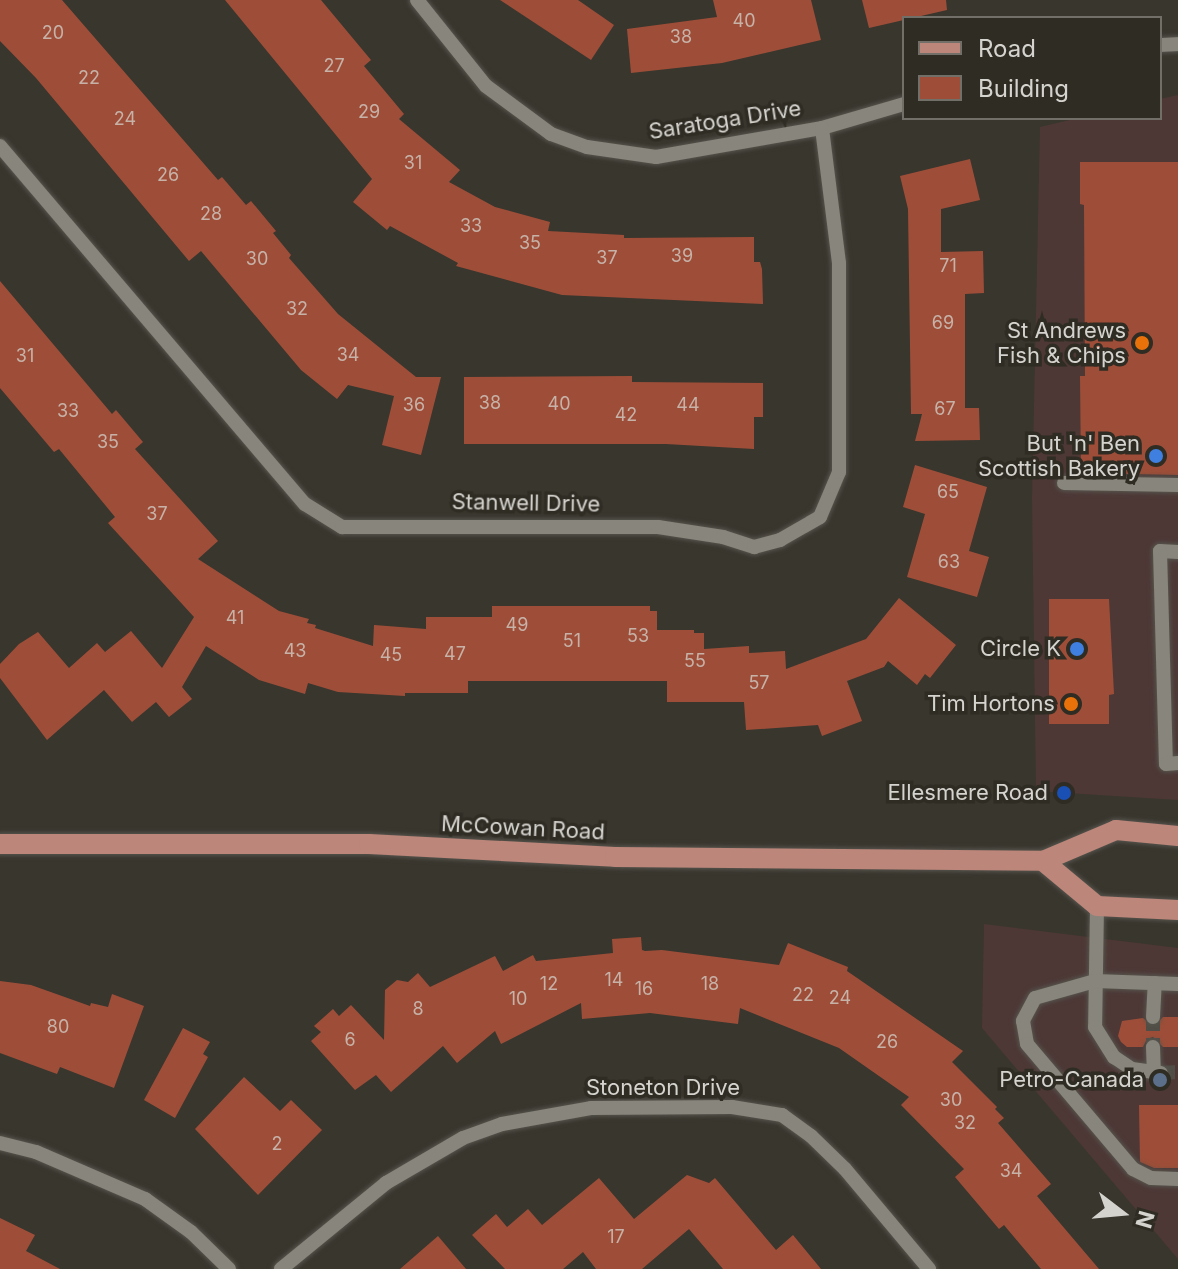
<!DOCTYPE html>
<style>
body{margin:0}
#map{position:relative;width:1178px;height:1269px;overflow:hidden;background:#39362e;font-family:Inter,sans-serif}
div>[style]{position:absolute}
.commercial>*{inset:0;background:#4d3836}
.building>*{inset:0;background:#9e4e38}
.minor-tunnel>*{height:14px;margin-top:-7px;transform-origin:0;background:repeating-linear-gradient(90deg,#504e46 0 14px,transparent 0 21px)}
.roads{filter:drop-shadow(0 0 2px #56544d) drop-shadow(0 0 2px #56544d)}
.minor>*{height:14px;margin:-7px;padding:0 7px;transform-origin:7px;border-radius:7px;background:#88857c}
.major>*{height:20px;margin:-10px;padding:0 10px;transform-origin:10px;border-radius:10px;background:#bc867b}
.dots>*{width:22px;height:22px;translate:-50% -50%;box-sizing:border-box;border:4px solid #2f2c24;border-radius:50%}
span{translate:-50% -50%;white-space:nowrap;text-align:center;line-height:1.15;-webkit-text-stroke:7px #2f2c24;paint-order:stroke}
.number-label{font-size:18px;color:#c7b2a8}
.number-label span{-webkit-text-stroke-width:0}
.street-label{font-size:22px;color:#d5d3ce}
.poi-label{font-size:22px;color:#d5d3ce}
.right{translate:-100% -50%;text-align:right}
.legend{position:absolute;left:902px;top:16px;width:260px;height:104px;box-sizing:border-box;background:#2f2c24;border:2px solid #716f68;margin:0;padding:10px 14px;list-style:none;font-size:24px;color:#d5d3ce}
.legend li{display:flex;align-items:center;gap:16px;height:40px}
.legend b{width:40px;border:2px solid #716f68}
.north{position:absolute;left:1082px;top:1173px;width:80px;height:80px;-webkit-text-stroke:6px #2f2c24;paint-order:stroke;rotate:106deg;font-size:22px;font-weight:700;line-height:32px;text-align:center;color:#d5d3ce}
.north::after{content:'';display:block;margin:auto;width:28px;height:36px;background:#d5d3ce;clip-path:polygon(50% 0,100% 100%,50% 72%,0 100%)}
</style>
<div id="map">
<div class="commercial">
<i style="clip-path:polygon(1178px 95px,1178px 800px,1036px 791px,1032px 498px,1040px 127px,1078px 118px,1160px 118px,1160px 99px)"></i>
<i style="clip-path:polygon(984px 924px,1178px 948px,1178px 1259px,982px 1028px)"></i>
</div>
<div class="building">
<i style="clip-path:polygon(0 0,62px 0,218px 180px,222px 177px,246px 205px,251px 201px,276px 231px,273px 233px,291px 255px,289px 258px,338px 314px,416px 377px,441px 377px,421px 455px,382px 445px,394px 396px,348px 385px,337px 399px,301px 370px,201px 251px,189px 261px,36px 78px,0 41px)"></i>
<i style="clip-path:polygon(225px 0,321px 0,371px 60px,364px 66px,404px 114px,399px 119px,460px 170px,449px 182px,495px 207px,550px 222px,548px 231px,624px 235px,624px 238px,754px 237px,754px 262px,760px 262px,762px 269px,763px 304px,562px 295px,456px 266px,458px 263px,390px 226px,387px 230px,353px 202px,372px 179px)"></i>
<i style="clip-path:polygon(500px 0,578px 0,614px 25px,591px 60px)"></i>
<i style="clip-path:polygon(713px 0,811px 0,821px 40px,722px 63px,631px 73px,627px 29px,717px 17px)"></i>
<i style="clip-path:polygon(862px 0,946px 0,947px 10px,869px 28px)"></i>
<i style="clip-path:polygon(970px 159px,980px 200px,941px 209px,941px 252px,983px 251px,984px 293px,965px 294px,965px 408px,979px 408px,980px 440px,915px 441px,922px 414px,911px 414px,908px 209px,900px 176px)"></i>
<i style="clip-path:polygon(1080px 162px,1178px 162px,1178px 475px,1081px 473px,1080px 376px,1085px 376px,1084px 205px,1080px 204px)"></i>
<i style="clip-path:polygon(0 281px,112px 414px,116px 410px,143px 442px,135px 449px,218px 541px,198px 559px,279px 611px,309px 619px,307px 623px,316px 625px,315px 628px,373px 646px,374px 625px,426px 629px,426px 617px,492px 617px,492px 606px,650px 606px,650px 611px,657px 611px,657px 630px,694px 630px,694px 633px,704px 633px,704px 649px,749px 646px,749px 653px,785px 651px,786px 669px,866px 639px,899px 598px,956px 645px,930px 678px,925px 674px,917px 685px,888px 661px,884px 667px,847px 681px,862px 721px,822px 736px,818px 725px,746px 730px,744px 702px,667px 702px,667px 681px,468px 681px,468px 693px,405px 693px,405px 696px,338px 692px,308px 683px,305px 694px,259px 680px,206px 646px,182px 687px,192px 699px,169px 717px,156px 702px,132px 722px,104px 690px,47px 740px,0 678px,0 664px,19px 644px,38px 632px,69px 668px,97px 643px,105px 652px,131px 631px,162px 668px,194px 617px,108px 523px,115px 517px,59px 449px,54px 452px,0 388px)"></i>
<i style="clip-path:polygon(632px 376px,632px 382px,763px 383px,763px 417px,754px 417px,754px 449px,666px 444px,464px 444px,464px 377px)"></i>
<i style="clip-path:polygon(915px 465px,987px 487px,969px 551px,989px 557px,977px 597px,907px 577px,925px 514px,903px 507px)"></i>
<i style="clip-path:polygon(1049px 599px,1109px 599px,1114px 694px,1109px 695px,1109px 724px,1049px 724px)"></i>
<i style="clip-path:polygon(641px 937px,642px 950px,645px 951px,662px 950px,779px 965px,788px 943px,848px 967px,847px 971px,963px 1051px,952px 1062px,997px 1107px,995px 1109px,1004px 1118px,998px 1123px,1051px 1184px,1037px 1196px,1099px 1269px,1041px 1269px,1004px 1225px,999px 1229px,955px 1177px,964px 1169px,901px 1105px,909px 1097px,839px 1048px,740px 1008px,738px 1024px,650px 1013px,582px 1019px,581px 1003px,501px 1044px,495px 1031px,457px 1063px,443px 1046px,391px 1092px,376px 1075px,355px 1090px,311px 1041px,321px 1032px,314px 1026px,333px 1009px,339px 1016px,351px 1005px,384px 1040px,385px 990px,397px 980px,408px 982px,418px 973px,430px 987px,495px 956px,503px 971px,533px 955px,536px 961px,613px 953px,612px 939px)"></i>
<i style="clip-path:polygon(0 981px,31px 985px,90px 1006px,91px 1003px,108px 1007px,112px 994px,144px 1006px,114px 1088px,60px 1067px,57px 1074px,0 1053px)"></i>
<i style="clip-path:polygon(1163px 1017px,1178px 1017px,1178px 1047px,1163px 1047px,1153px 1037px,1147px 1039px,1143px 1047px,1127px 1047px,1121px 1042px,1118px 1036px,1122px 1021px,1143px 1018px,1153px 1027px)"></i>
<i style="clip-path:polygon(183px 1028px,210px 1042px,203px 1054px,208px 1057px,175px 1118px,144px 1100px)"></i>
<i style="clip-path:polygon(244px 1077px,280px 1111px,291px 1100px,322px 1130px,258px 1195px,195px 1129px)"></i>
<i style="clip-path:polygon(1139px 1105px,1178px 1105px,1178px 1168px,1154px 1168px,1140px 1162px)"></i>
<i style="clip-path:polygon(687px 1175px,709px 1183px,715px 1178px,776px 1250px,793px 1235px,821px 1269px,723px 1269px,689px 1229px,642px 1269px,596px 1269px,583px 1252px,563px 1269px,505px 1269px,472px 1235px,496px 1214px,507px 1227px,528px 1209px,542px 1225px,599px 1178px,634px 1219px)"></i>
<i style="clip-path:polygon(0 1218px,35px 1235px,26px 1251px,60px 1269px,0 1269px)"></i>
<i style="clip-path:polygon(438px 1236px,466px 1269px,400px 1269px)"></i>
</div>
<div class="minor-tunnel">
<i style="left:1153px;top:1017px;width:30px;rotate:90deg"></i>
<i style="left:1161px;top:1073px;width:17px;rotate:-3deg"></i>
</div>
<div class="roads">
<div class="minor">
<i style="left:417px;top:0;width:110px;rotate:51.3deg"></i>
<i style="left:486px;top:86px;width:81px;rotate:36.4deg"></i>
<i style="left:551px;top:134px;width:38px;rotate:20deg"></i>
<i style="left:587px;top:147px;width:70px;rotate:8.2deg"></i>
<i style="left:656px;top:157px;width:169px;rotate:-9.9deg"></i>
<i style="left:822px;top:128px;width:85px;rotate:-16.3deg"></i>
<i style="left:1160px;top:45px;width:18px;rotate:-3deg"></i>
<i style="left:0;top:146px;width:470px;rotate:49.6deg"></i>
<i style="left:305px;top:504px;width:44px;rotate:31.9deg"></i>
<i style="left:342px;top:527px;width:316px"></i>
<i style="left:658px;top:527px;width:66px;rotate:8.7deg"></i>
<i style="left:723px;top:537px;width:33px;rotate:18deg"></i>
<i style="left:754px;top:547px;width:27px;rotate:-15deg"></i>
<i style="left:780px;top:540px;width:46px;rotate:-29.9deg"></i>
<i style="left:820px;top:517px;width:49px;rotate:-67.1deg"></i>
<i style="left:839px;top:472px;width:209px;rotate:-90deg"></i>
<i style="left:839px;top:263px;width:136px;rotate:-97.2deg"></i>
<i style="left:1064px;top:483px;width:114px;rotate:1deg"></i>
<i style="left:1178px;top:552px;width:18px;rotate:-177deg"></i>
<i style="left:1160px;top:551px;width:213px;rotate:88.4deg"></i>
<i style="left:1166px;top:764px;width:12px;rotate:-5deg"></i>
<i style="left:1097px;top:906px;width:121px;rotate:90.9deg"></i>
<i style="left:1095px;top:1027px;width:36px;rotate:58deg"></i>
<i style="left:1114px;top:1057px;width:22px;rotate:34deg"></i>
<i style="left:1132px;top:1069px;width:29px;rotate:8deg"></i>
<i style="left:1178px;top:984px;width:83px;rotate:-177.9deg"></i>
<i style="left:1095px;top:981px;width:62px;rotate:164.2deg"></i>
<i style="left:1035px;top:998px;width:26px;rotate:118deg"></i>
<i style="left:1023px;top:1021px;width:23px;rotate:80deg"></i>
<i style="left:1027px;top:1044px;width:164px;rotate:49.7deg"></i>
<i style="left:1133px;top:1169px;width:20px;rotate:27deg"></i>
<i style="left:1151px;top:1178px;width:27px;rotate:2deg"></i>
<i style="left:1153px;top:1017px;width:34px;rotate:-87deg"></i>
<i style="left:1153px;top:1047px;width:25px;rotate:88deg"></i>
<i style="left:0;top:1143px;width:37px;rotate:14deg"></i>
<i style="left:36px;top:1152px;width:119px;rotate:23.3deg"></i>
<i style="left:145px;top:1199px;width:57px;rotate:35.7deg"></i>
<i style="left:191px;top:1232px;width:53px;rotate:44.2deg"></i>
<i style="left:281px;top:1269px;width:136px;rotate:-39.3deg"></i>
<i style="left:386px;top:1183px;width:89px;rotate:-30.3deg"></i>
<i style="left:463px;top:1138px;width:41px;rotate:-19.7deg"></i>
<i style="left:502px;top:1124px;width:90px;rotate:-10.2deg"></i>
<i style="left:591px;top:1108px;width:141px;rotate:-0.4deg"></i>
<i style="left:732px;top:1107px;width:51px;rotate:9.1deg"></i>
<i style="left:782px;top:1115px;width:36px;rotate:36deg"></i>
<i style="left:811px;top:1136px;width:47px;rotate:44.1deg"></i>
<i style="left:845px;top:1169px;width:131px;rotate:50deg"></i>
</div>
<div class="major">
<i style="left:0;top:844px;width:369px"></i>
<i style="left:369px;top:844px;width:246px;rotate:3deg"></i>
<i style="left:615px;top:857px;width:428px;rotate:0.5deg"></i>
<i style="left:1043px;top:861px;width:79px;rotate:-23deg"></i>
<i style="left:1116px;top:830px;width:62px;rotate:5.5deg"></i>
<i style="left:1043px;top:861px;width:70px;rotate:39.8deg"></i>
<i style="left:1097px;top:906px;width:81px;rotate:2.8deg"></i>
</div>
</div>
<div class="dots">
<i style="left:1142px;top:343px;background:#e8710a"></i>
<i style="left:1156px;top:456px;background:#3f7fe0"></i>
<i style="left:1077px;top:649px;background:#3f7fe0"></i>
<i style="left:1071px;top:704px;background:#e8710a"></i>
<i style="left:1064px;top:793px;background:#1a4fb4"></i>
<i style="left:1160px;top:1080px;background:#5c6f8a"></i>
</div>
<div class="number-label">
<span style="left:744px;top:21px">40</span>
<span style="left:53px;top:33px">20</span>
<span style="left:681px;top:37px">38</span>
<span style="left:334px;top:66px">27</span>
<span style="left:89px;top:78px">22</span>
<span style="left:369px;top:112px">29</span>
<span style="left:125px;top:119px">24</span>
<span style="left:413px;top:163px">31</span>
<span style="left:168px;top:175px">26</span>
<span style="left:211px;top:214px">28</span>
<span style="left:471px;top:226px">33</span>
<span style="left:530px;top:243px">35</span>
<span style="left:682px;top:256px">39</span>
<span style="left:607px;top:258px">37</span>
<span style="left:257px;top:259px">30</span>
<span style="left:948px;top:266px">71</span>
<span style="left:297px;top:309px">32</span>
<span style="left:943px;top:323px">69</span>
<span style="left:348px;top:355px">34</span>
<span style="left:25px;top:356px">31</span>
<span style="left:490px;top:403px">38</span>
<span style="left:559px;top:404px">40</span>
<span style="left:414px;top:405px">36</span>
<span style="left:688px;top:405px">44</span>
<span style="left:945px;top:409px">67</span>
<span style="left:68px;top:411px">33</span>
<span style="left:626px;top:415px">42</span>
<span style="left:108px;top:442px">35</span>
<span style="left:948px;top:492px">65</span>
<span style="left:157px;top:514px">37</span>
<span style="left:949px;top:562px">63</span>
<span style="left:235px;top:618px">41</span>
<span style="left:517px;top:625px">49</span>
<span style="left:638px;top:636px">53</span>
<span style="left:572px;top:641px">51</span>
<span style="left:295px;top:651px">43</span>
<span style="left:455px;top:654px">47</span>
<span style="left:391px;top:655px">45</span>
<span style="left:695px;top:661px">55</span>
<span style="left:759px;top:683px">57</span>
<span style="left:614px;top:980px">14</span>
<span style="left:549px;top:984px">12</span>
<span style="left:710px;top:984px">18</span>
<span style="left:644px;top:989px">16</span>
<span style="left:803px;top:995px">22</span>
<span style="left:840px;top:998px">24</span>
<span style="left:518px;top:999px">10</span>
<span style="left:418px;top:1009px">8</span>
<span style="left:58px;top:1027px">80</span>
<span style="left:350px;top:1040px">6</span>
<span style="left:887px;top:1042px">26</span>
<span style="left:951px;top:1100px">30</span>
<span style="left:965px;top:1123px">32</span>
<span style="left:277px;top:1144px">2</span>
<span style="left:1011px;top:1171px">34</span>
<span style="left:616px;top:1237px">17</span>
</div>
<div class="street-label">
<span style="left:725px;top:120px;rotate:-9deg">Saratoga Drive</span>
<span style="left:526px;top:503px;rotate:1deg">Stanwell Drive</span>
<span style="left:523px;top:828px;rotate:3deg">McCowan Road</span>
<span style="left:663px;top:1088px">Stoneton Drive</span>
</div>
<div class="poi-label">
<span class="right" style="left:1126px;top:343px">St Andrews<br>Fish &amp; Chips</span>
<span class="right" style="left:1140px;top:456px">But 'n' Ben<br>Scottish Bakery</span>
<span class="right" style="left:1061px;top:649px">Circle K</span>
<span class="right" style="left:1055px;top:704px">Tim Hortons</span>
<span class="right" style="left:1048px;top:793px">Ellesmere Road</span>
<span class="right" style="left:1144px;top:1080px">Petro-Canada</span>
</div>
<ul class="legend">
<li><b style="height:10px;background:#bc867b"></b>Road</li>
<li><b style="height:22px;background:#9e4e38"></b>Building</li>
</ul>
<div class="north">N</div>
</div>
